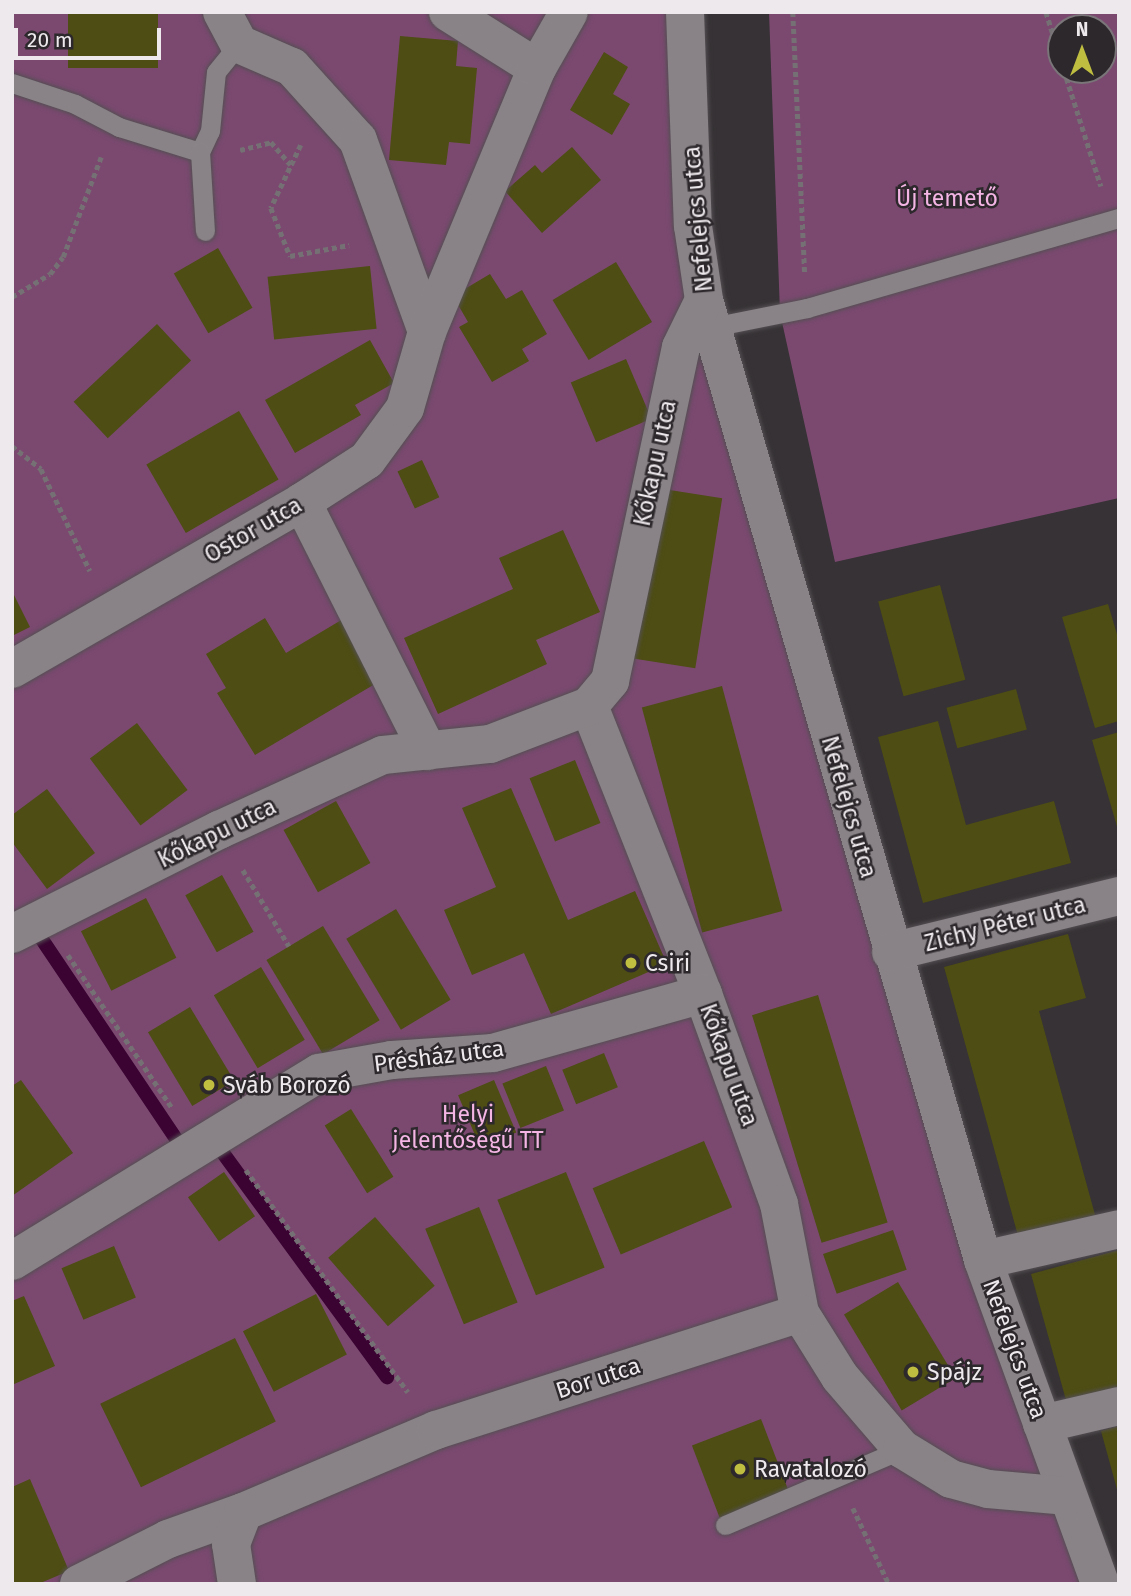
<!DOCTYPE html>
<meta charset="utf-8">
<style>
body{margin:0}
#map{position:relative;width:1131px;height:1596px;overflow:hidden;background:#363235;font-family:"Fira Sans",sans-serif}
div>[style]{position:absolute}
.green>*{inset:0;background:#7b4970}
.stream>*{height:14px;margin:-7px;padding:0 7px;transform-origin:7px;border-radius:7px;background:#3a0332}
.building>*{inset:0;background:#4d4d14;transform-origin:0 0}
.path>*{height:4.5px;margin-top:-2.25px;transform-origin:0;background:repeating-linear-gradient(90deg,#747073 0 5px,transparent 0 8.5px)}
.roads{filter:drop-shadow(0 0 2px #544f53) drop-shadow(0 0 2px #544f53)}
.service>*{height:19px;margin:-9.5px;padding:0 9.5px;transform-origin:9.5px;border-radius:9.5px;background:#898387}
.minor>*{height:38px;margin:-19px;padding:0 19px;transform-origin:19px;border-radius:19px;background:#898387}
.dots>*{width:19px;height:19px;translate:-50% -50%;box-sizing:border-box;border:4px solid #2c282b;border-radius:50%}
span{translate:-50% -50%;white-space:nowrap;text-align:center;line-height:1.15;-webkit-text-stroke:5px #2c282b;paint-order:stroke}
.park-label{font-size:23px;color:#f4b5e5}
.street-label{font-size:23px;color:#ede9ec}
.poi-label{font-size:23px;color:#ede9ec}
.left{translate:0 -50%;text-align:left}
.frame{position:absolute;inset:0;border:14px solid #ede9ec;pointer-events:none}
.north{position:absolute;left:1047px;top:14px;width:70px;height:70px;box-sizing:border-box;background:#2c282b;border:2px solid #797578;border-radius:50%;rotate:0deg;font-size:19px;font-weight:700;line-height:28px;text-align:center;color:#ede9ec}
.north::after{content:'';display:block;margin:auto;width:24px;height:32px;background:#bfbe41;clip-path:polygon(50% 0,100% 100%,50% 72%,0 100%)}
.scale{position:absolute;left:14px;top:28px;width:147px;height:32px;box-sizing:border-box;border:4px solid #ede9ec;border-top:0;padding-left:9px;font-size:21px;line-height:24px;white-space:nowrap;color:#ede9ec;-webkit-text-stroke:5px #2c282b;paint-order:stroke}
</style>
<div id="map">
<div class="green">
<i style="clip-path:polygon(12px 12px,685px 12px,693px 226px,1100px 1584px,12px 1584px)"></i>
<i style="clip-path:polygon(evenodd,769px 12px,1119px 12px,1119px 498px,835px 562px,780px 313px,769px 12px,1061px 28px,1103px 28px,1103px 70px,1061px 70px,1061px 28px)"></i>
</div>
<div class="stream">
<i style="left:37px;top:932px;width:249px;rotate:56.1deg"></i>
<i style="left:220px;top:1149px;width:283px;rotate:53.8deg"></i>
</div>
<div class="building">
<i style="left:68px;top:12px;width:90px;height:56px"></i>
<i style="clip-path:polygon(400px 36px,458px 41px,456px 66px,477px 68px,470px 144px,449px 142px,446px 165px,389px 160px)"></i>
<i style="clip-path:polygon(604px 52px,628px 67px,613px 94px,630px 104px,612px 135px,570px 110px)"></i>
<i style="clip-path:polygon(572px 147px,601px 180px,542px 233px,505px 191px,535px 165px,542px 173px)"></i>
<i style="left:218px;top:248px;width:69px;height:51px;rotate:60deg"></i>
<i style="left:616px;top:262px;width:70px;height:74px;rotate:59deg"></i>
<i style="left:370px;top:266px;width:63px;height:103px;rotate:84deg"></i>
<i style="clip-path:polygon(490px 274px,506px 299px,522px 290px,547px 334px,522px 349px,529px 361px,492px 382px,459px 327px,468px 322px,453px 296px)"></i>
<i style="left:157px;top:324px;width:50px;height:114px;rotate:47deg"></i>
<i style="clip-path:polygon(370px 340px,394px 383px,355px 405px,361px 415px,295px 453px,265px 400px)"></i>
<i style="left:626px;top:359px;width:65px;height:60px;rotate:67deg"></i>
<i style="left:239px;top:411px;width:79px;height:107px;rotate:60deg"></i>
<i style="left:422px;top:460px;width:41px;height:27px;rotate:65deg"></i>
<i style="left:657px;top:488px;width:66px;height:172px;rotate:9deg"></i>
<i style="clip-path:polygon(563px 530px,600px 612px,536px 640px,547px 664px,438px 714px,404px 638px,513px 589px,499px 558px)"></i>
<i style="left:940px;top:585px;width:98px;height:64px;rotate:75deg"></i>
<i style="clip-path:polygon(12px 591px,30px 627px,12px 636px)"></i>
<i style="clip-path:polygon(1108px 604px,1119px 641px,1119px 721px,1095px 728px,1062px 617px)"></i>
<i style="clip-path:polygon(265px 618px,286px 653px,343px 619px,380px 681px,255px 755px,217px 693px,226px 688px,206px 654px)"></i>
<i style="left:722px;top:686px;width:233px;height:83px;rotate:75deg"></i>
<i style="left:1016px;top:689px;width:42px;height:72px;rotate:75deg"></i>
<i style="clip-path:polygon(938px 721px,966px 825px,1054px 801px,1071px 863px,923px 903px,878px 737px)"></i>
<i style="left:137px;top:723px;width:84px;height:59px;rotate:53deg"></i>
<i style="clip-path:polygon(1119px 732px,1119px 830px,1118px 830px,1092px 740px)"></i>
<i style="left:575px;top:760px;width:68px;height:49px;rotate:68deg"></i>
<i style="clip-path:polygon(511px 788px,568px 920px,635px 891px,667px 964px,551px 1014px,524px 953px,472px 975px,444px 910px,496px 887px,462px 808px)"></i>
<i style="clip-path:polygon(47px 789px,95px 853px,47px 889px,12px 842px,12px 815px)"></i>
<i style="left:336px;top:801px;width:71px;height:60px;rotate:61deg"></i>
<i style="left:222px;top:875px;width:65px;height:42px;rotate:61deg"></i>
<i style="left:146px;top:898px;width:67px;height:73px;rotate:63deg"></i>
<i style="left:396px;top:909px;width:106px;height:58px;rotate:59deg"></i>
<i style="left:323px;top:926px;width:110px;height:66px;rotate:59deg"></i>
<i style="clip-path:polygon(1068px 934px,1086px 998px,1039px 1011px,1097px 1222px,1020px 1243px,944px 967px)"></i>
<i style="left:261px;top:967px;width:85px;height:55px;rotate:59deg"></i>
<i style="left:818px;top:995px;width:238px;height:69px;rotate:73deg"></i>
<i style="left:190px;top:1007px;width:86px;height:49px;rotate:59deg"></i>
<i style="left:604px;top:1053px;width:37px;height:45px;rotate:68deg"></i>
<i style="left:546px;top:1066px;width:48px;height:47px;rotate:68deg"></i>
<i style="clip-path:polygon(21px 1080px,73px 1153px,12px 1196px,12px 1086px)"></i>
<i style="left:494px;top:1080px;width:57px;height:39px;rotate:67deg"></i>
<i style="left:351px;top:1109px;width:80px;height:31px;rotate:58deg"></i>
<i style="left:704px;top:1141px;width:72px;height:121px;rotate:67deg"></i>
<i style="left:224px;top:1172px;width:54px;height:44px;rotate:55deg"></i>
<i style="left:566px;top:1172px;width:103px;height:74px;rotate:68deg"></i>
<i style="left:479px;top:1207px;width:103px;height:58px;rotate:68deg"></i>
<i style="left:375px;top:1217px;width:91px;height:62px;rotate:49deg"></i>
<i style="left:893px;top:1230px;width:42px;height:74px;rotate:71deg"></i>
<i style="left:114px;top:1246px;width:56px;height:57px;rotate:67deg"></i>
<i style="clip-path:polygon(1119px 1250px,1119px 1398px,1069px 1411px,1031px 1274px)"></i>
<i style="left:898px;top:1282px;width:112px;height:63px;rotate:59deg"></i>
<i style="left:316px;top:1294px;width:68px;height:82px;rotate:63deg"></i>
<i style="clip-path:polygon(24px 1296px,55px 1366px,12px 1385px,12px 1301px)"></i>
<i style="left:235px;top:1338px;width:93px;height:150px;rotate:64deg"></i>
<i style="left:761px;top:1419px;width:79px;height:74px;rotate:69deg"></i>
<i style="clip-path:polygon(1119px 1426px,1119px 1493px,1118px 1493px,1101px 1431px)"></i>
<i style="clip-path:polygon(30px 1479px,69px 1571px,38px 1584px,12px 1584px,12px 1487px)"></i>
</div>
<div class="path">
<i style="left:793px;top:12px;width:260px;rotate:87.4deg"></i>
<i style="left:1046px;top:12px;width:49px;rotate:72.3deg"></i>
<i style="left:1064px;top:70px;width:122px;rotate:72.3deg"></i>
<i style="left:301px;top:145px;width:70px;rotate:115.5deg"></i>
<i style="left:271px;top:208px;width:52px;rotate:68.4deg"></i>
<i style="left:290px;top:256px;width:60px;rotate:-10.6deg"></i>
<i style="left:240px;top:150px;width:32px;rotate:-14deg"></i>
<i style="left:271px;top:142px;width:30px;rotate:49deg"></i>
<i style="left:12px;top:297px;width:44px;rotate:-31.2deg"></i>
<i style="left:50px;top:274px;width:21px;rotate:-53deg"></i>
<i style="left:63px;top:257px;width:107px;rotate:-69.2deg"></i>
<i style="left:12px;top:446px;width:37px;rotate:38deg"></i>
<i style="left:41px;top:469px;width:113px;rotate:64.3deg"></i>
<i style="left:243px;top:870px;width:89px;rotate:58.8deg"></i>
<i style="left:68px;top:955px;width:186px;rotate:55.7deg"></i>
<i style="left:246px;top:1170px;width:275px;rotate:53.9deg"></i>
<i style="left:853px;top:1508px;width:84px;rotate:64.7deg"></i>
</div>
<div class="roads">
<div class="service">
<i style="left:12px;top:83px;width:66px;rotate:18.4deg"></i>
<i style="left:75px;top:104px;width:50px;rotate:27.6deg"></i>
<i style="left:119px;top:127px;width:85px;rotate:17.2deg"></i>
<i style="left:200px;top:152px;width:23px;rotate:-65deg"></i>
<i style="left:210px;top:131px;width:59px;rotate:-84.2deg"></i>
<i style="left:216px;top:72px;width:36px;rotate:-51deg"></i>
<i style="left:200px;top:152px;width:79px;rotate:86.4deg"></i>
<i style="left:712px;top:327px;width:97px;rotate:-11.3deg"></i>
<i style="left:807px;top:308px;width:325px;rotate:-16.1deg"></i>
<i style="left:725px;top:1525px;width:193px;rotate:-23.2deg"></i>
</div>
<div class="minor">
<i style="left:222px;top:12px;width:36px;rotate:62deg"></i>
<i style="left:239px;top:44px;width:58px;rotate:23.5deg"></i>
<i style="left:292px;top:67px;width:98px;rotate:47.9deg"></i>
<i style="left:358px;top:140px;width:204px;rotate:70.2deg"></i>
<i style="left:448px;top:12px;width:105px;rotate:32.2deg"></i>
<i style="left:685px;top:12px;width:214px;rotate:87.9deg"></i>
<i style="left:693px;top:226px;width:75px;rotate:81.5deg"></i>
<i style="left:704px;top:300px;width:1000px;rotate:73.79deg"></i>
<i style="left:983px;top:1260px;width:344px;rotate:70.1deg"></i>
<i style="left:302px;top:502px;width:279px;rotate:63.2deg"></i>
<i style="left:12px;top:669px;width:335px;rotate:-29.9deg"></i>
<i style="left:302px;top:502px;width:77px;rotate:-32.9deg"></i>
<i style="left:367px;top:460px;width:64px;rotate:-53.8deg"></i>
<i style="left:405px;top:408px;width:79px;rotate:-73.9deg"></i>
<i style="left:427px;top:332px;width:286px;rotate:-67.4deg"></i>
<i style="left:537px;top:68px;width:64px;rotate:-60.3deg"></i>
<i style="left:589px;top:706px;width:310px;rotate:68.4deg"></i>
<i style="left:703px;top:994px;width:223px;rotate:70.1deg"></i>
<i style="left:779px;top:1204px;width:111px;rotate:79.1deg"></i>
<i style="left:800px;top:1313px;width:75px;rotate:58deg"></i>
<i style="left:840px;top:1377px;width:95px;rotate:49.3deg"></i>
<i style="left:902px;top:1449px;width:57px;rotate:31.5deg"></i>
<i style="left:951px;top:1479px;width:38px;rotate:15deg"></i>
<i style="left:988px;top:1489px;width:80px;rotate:5deg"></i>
<i style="left:12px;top:934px;width:232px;rotate:-26.7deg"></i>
<i style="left:219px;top:830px;width:180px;rotate:-24.6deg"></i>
<i style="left:383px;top:755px;width:108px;rotate:-5.9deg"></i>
<i style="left:490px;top:744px;width:106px;rotate:-21deg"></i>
<i style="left:589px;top:706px;width:33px;rotate:-50deg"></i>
<i style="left:610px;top:681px;width:341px;rotate:-78deg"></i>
<i style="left:681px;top:347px;width:52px;rotate:-63.9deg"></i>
<i style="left:891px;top:952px;width:235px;rotate:-13.8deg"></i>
<i style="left:983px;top:1260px;width:139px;rotate:-12.8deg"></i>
<i style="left:12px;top:1261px;width:360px;rotate:-31.5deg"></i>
<i style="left:319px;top:1073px;width:74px;rotate:-10.1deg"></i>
<i style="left:392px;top:1060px;width:101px;rotate:-4deg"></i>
<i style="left:493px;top:1053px;width:218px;rotate:-15.7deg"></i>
<i style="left:1042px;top:1424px;width:79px;rotate:-13.2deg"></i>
<i style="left:79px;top:1584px;width:100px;rotate:-26.8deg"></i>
<i style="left:168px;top:1539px;width:80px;rotate:-19.8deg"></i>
<i style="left:243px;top:1512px;width:210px;rotate:-23deg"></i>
<i style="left:436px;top:1430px;width:382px;rotate:-17.8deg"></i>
<i style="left:237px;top:1584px;width:40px;rotate:-98.5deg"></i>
<i style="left:231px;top:1544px;width:34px;rotate:-69deg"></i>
</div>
</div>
<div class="dots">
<i style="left:631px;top:963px;background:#bfbe41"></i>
<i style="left:209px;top:1085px;background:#bfbe41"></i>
<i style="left:913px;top:1372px;background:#bfbe41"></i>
<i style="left:740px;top:1469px;background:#bfbe41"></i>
</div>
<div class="park-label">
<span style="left:947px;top:198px">Új temető</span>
<span style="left:468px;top:1127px">Helyi<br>jelentőségű TT</span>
</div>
<div class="street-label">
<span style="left:698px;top:219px;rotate:-95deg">Nefelejcs utca</span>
<span style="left:655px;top:463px;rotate:-78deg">Kőkapu utca</span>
<span style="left:253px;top:530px;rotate:-30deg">Ostor utca</span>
<span style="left:849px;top:807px;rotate:74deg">Nefelejcs utca</span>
<span style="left:217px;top:833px;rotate:-26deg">Kőkapu utca</span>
<span style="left:1005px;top:924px;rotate:-14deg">Zichy Péter utca</span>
<span style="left:439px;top:1056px;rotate:-7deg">Présház utca</span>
<span style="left:729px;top:1065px;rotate:70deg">Kőkapu utca</span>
<span style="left:1015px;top:1349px;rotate:70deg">Nefelejcs utca</span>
<span style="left:598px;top:1378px;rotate:-18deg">Bor utca</span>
</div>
<div class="poi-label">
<span class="left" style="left:645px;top:963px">Csiri</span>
<span class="left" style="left:223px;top:1085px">Sváb Borozó</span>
<span class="left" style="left:927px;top:1372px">Spájz</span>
<span class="left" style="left:754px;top:1469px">Ravatalozó</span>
</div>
<div class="frame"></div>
<div class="north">N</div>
<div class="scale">20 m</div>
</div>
